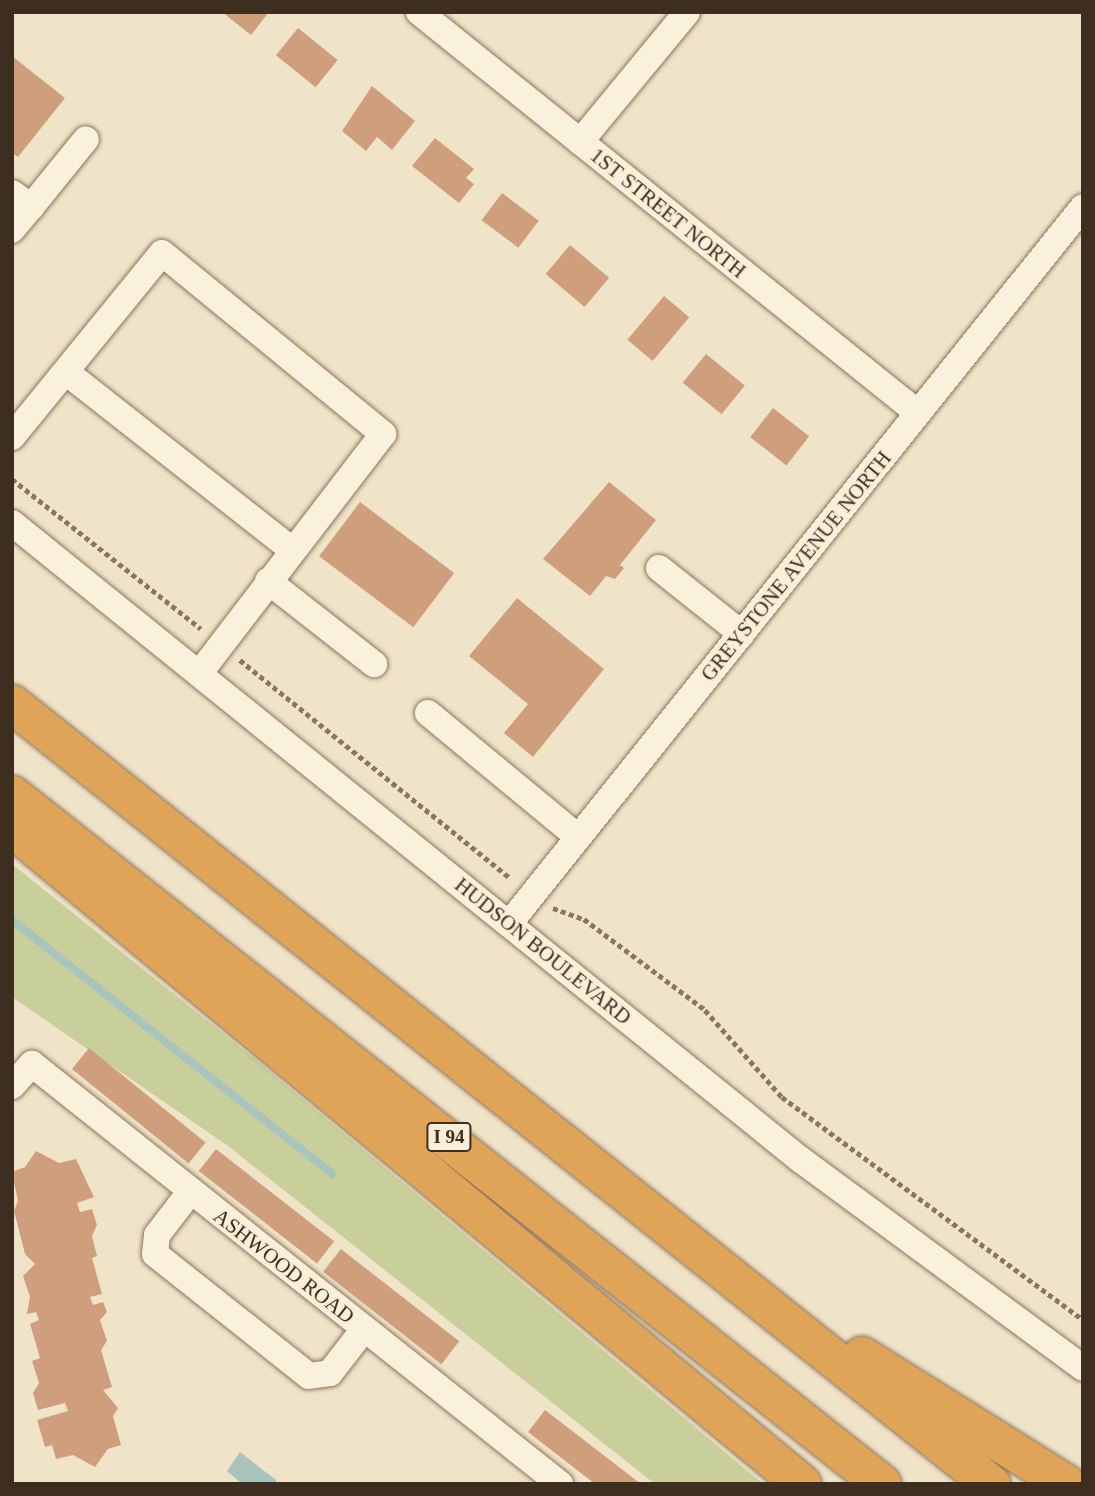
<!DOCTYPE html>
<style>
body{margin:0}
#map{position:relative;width:1095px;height:1496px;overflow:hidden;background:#f0e4c8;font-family:Georgia,serif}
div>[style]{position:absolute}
.green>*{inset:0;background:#c9cf9b}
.water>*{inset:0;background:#a9c4bc}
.stream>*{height:8px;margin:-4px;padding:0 4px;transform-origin:4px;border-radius:4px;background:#a9c4bc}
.building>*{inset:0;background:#cf9f7d;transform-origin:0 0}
.path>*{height:4.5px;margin-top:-2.25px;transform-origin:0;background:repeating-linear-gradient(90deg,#8d765c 0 5px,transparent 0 8.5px)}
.roads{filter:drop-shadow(0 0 2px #8d765c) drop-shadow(0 0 2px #8d765c)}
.minor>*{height:26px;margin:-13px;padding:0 13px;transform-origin:13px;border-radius:13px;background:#faf1dc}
.highway>*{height:38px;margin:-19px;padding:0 19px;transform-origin:19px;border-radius:19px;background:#e0a458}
span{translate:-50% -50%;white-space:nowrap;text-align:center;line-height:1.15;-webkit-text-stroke:5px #f7eed8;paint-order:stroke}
.shield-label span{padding:2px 5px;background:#f7eed8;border:2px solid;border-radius:5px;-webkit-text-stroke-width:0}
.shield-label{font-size:19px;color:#3d2e20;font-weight:700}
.street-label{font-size:21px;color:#3d2e20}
.frame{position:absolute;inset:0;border:14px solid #3d2e20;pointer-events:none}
</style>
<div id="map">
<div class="green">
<i style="clip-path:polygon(12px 864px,256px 1060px,763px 1484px,655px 1484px,228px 1146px,12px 997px)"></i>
</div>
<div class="water">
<i style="clip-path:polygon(240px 1452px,276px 1480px,276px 1484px,242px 1484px,227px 1471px)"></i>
</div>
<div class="stream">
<i style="left:12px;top:920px;width:409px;rotate:38.4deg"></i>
</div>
<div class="building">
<i style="clip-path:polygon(222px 12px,269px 12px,251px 35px)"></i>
<i style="left:298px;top:28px;width:51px;height:35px;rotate:39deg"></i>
<i style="clip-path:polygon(12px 56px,65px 98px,18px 157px,12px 153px)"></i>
<i style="clip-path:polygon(372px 86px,415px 121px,392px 150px,377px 137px,366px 151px,342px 131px)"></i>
<i style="clip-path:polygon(435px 138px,474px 169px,466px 178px,474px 184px,459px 203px,412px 166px)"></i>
<i style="left:502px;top:193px;width:46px;height:34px;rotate:37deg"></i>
<i style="left:570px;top:245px;width:51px;height:38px;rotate:40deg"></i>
<i style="left:664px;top:296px;width:33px;height:57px;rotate:40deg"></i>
<i style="left:706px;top:354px;width:50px;height:37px;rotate:39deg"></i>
<i style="left:773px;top:408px;width:46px;height:37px;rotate:38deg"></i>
<i style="clip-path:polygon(609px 482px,656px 520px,620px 565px,624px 568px,615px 579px,606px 576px,590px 596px,543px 559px)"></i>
<i style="left:360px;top:502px;width:118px;height:68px;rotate:37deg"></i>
<i style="clip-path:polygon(517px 598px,604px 669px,533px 757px,504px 733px,528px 704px,469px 656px)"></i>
<i style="left:89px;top:1048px;width:150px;height:27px;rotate:39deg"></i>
<i style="left:216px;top:1149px;width:150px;height:28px;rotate:38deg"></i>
<i style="clip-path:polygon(36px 1151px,59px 1163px,76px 1159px,94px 1197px,77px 1203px,80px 1212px,92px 1209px,97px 1225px,92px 1236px,97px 1256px,92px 1258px,102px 1294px,90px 1297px,93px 1305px,103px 1302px,107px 1312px,100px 1320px,107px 1341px,101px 1350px,112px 1387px,103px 1390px,118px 1408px,113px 1416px,121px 1445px,108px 1449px,95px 1467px,73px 1455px,56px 1459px,52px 1445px,45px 1447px,37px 1420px,68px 1411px,65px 1403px,38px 1410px,33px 1393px,39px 1383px,32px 1361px,40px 1358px,30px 1324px,39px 1320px,36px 1312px,27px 1314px,30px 1297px,23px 1276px,35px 1264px,25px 1254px,14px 1211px,18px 1201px,12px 1172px,25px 1167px)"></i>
<i style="left:341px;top:1249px;width:150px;height:29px;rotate:38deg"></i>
<i style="clip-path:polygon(545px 1410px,641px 1484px,595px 1484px,528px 1432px)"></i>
</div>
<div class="path">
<i style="left:12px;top:479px;width:241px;rotate:38.4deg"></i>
<i style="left:240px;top:660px;width:348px;rotate:38.9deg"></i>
<i style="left:553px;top:908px;width:33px;rotate:20deg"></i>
<i style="left:584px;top:919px;width:151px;rotate:36.9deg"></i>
<i style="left:705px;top:1010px;width:116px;rotate:48.5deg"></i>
<i style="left:782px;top:1097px;width:375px;rotate:36.5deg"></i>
</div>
<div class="roads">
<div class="minor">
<i style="left:419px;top:12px;width:640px;rotate:38.79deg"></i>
<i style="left:580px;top:142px;width:168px;rotate:-50.5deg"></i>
<i style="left:12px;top:193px;width:24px;rotate:36deg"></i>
<i style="left:31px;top:207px;width:30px;rotate:130deg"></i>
<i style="left:31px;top:207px;width:87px;rotate:-51deg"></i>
<i style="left:66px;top:372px;width:288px;rotate:38.2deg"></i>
<i style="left:12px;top:437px;width:237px;rotate:-50.8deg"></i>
<i style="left:162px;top:253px;width:286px;rotate:39.3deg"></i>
<i style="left:383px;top:434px;width:302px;rotate:127.5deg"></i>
<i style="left:12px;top:523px;width:1014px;rotate:38.92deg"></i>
<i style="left:801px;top:1160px;width:350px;rotate:36.4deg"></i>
<i style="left:659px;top:568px;width:106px;rotate:38.5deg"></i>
<i style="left:268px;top:581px;width:135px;rotate:38.1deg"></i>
<i style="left:428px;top:713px;width:195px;rotate:39.6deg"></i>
<i style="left:509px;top:924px;width:918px;rotate:-51.32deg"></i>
<i style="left:12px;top:1086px;width:30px;rotate:-48deg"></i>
<i style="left:32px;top:1064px;width:675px;rotate:38.5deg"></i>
<i style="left:190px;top:1192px;width:54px;rotate:127.5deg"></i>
<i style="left:157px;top:1235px;width:19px;rotate:96deg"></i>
<i style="left:155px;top:1254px;width:196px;rotate:38.4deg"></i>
<i style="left:309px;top:1376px;width:21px;rotate:-8deg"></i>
<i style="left:330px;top:1373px;width:56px;rotate:-52.3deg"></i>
</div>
<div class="highway">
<i style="left:12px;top:704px;width:1252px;rotate:38.55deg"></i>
<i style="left:12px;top:795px;width:1110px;rotate:38.38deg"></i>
<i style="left:12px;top:828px;width:1027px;rotate:39.71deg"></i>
<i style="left:862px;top:1356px;width:241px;rotate:32.1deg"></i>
</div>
</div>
<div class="shield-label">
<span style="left:449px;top:1137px">I 94</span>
</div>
<div class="street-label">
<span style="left:668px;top:213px;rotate:39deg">1ST STREET NORTH</span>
<span style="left:796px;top:566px;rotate:-51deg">GREYSTONE AVENUE NORTH</span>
<span style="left:543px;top:951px;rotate:39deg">HUDSON BOULEVARD</span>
<span style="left:284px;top:1266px;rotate:38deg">ASHWOOD ROAD</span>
</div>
<div class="frame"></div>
</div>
